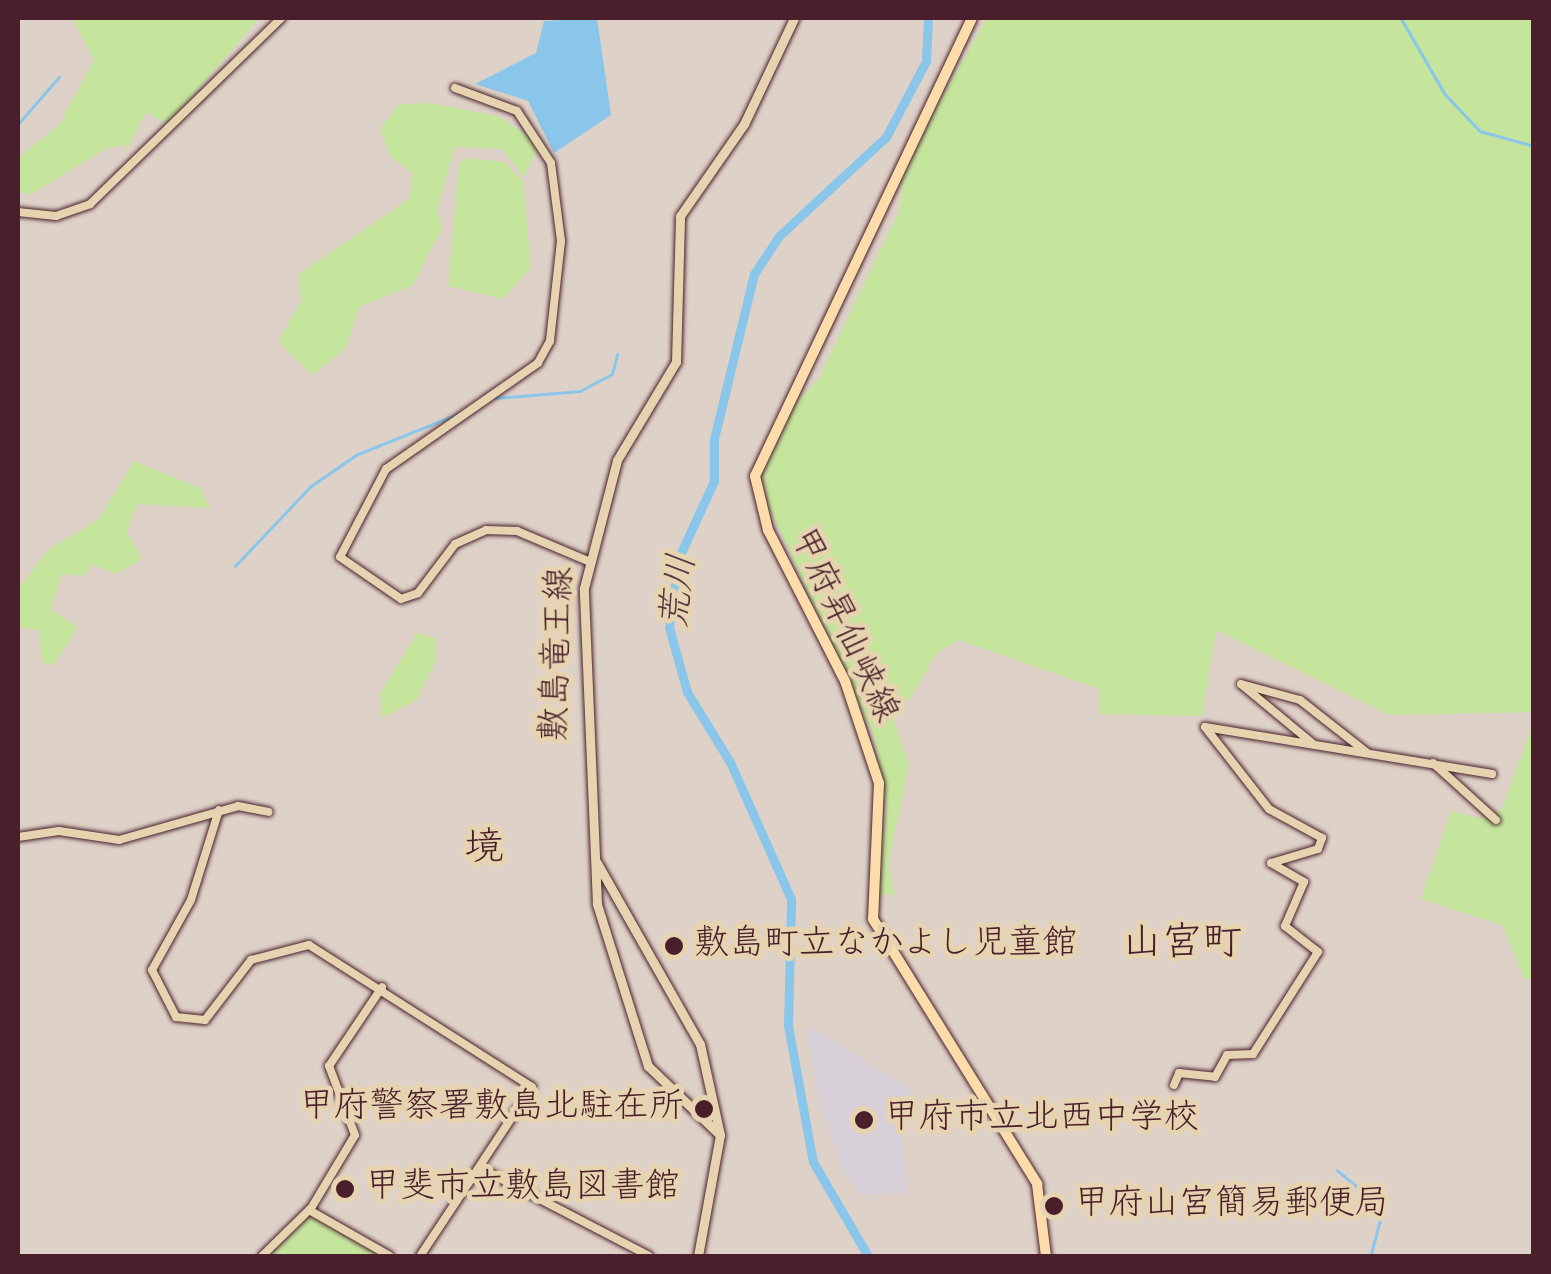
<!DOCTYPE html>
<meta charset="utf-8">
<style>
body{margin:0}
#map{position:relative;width:1551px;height:1274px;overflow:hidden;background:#ded2c8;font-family:Dekko,"Klee One",sans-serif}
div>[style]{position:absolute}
.built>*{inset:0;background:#d8d0d8}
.green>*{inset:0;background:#c5e59d}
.water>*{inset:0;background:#8ac6e9}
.stream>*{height:2.5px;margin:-1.25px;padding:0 1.25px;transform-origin:1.25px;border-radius:1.25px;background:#8ac6e9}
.river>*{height:9px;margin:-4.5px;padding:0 4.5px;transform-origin:4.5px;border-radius:4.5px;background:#8ac6e9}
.roads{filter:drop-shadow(0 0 2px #4a1f2b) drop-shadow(0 0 2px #4a1f2b)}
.tertiary>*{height:8px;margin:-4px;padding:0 4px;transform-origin:4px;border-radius:4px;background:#e6d4b1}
.secondary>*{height:9px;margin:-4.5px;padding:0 4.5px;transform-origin:4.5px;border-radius:4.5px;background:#e6d4b1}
.primary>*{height:10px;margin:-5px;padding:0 5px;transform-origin:5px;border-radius:5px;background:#fddcac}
.dots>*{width:28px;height:28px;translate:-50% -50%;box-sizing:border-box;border:5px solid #e6d4b1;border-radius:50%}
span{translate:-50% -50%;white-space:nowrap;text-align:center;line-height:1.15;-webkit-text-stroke:10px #e6d4b1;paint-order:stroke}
.street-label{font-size:35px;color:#4a1f2b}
.poi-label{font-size:35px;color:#4a1f2b}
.left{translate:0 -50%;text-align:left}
.right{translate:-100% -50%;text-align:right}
.water-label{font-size:38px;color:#543848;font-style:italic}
.quarter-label{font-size:40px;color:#4a1f2b}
.frame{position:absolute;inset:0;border:20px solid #4a1f2b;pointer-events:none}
</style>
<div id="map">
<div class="built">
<i style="clip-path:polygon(807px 1025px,911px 1090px,901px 1135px,908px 1193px,860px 1195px,845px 1174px,819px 1105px)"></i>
</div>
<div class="green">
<i style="clip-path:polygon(72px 18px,259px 18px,168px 125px,146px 112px,126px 152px,125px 145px,107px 148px,30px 195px,18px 191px,18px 158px,59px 125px,94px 60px)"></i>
<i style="clip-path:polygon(987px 18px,1533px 18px,1533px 712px,1389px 715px,1216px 630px,1202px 716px,1100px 714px,1099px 689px,959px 640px,937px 653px,909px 700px,887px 701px,909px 765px,888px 865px,895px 895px,874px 895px,886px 804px,874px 737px,769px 507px,761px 470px,790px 409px,818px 380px,900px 209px,902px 168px)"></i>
<i style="clip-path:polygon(430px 103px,497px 116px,539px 142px,534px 156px,524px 177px,502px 149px,455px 147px,437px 209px,442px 228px,413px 285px,359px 307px,346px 348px,313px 375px,278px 342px,301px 301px,299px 274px,409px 199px,413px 174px,390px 156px,380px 129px,399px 104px)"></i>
<i style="clip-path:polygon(467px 158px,505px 162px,523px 181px,531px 268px,503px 299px,448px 286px,459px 163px)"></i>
<i style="clip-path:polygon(134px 461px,200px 488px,210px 508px,137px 504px,127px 532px,142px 559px,116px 574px,93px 565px,82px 576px,62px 574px,51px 609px,78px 628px,53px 666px,41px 662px,40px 630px,18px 627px,18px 589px,48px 550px,99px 519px)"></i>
<i style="clip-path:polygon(417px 633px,435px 638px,435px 662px,417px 700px,382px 718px,380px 694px)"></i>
<i style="clip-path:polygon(1533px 723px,1533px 976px,1525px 980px,1502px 925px,1421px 899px,1451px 811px,1478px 818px,1502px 809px)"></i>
<i style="clip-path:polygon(308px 1213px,322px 1218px,383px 1256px,267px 1256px)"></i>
</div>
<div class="water">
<i style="clip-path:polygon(597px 18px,611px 115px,554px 153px,528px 101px,475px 84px,536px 53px,544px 21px)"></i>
</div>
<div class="stream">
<i style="left:1401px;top:18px;width:88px;rotate:59.9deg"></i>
<i style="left:1445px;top:94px;width:51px;rotate:46.6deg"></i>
<i style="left:1480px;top:131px;width:56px;rotate:15.5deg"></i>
<i style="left:18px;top:124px;width:62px;rotate:-48.9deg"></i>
<i style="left:495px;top:398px;width:85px;rotate:-4.7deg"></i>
<i style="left:580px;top:391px;width:36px;rotate:-28deg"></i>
<i style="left:612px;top:374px;width:20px;rotate:-75deg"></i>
<i style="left:235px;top:566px;width:110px;rotate:-46.5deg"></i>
<i style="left:311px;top:486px;width:55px;rotate:-34.6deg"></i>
<i style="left:356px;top:455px;width:112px;rotate:-22deg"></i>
<i style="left:1337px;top:1170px;width:38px;rotate:40deg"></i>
<i style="left:1366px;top:1194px;width:31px;rotate:63deg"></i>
<i style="left:1380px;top:1222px;width:35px;rotate:105deg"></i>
</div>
<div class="river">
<i style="left:868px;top:1256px;width:109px;rotate:-120.3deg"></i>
<i style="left:813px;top:1162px;width:138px;rotate:-100.4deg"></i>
<i style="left:788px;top:1026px;width:127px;rotate:-88.6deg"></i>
<i style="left:791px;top:899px;width:150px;rotate:-114deg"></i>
<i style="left:730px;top:762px;width:82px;rotate:-121.6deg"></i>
<i style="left:687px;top:692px;width:67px;rotate:-105.5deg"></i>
<i style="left:669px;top:627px;width:71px;rotate:-81.9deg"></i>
<i style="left:679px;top:557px;width:84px;rotate:-65.3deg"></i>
<i style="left:714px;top:481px;width:42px;rotate:-90deg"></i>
<i style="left:714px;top:439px;width:170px;rotate:-76.4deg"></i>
<i style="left:754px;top:274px;width:45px;rotate:-56.7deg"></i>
<i style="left:779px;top:236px;width:146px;rotate:-42.8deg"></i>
<i style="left:886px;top:137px;width:86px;rotate:-62.2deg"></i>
<i style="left:926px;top:61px;width:43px;rotate:-87.3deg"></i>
</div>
<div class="roads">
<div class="tertiary">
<i style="left:455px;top:88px;width:66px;rotate:20.4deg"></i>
<i style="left:517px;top:111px;width:62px;rotate:56.8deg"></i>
<i style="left:551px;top:163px;width:79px;rotate:82.7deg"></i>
<i style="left:561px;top:241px;width:101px;rotate:96.3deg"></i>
<i style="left:550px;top:341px;width:25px;rotate:119deg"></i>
<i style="left:538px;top:363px;width:185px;rotate:145.1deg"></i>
<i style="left:386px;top:469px;width:99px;rotate:117.6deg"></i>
<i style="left:340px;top:557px;width:74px;rotate:34.5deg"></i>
<i style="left:401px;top:599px;width:18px;rotate:-19deg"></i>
<i style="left:418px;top:593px;width:61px;rotate:-52.9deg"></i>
<i style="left:455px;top:544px;width:34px;rotate:-24deg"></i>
<i style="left:486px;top:530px;width:31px;rotate:2deg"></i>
<i style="left:517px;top:531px;width:77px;rotate:22.9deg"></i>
<i style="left:18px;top:212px;width:38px;rotate:6deg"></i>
<i style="left:56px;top:216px;width:36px;rotate:-19deg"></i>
<i style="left:90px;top:204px;width:267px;rotate:-44.2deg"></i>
<i style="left:1312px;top:743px;width:92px;rotate:-140.3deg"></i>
<i style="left:1241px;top:684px;width:61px;rotate:15.2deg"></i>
<i style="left:1300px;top:700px;width:84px;rotate:38.2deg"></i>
<i style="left:1433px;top:763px;width:85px;rotate:42.1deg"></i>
<i style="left:219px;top:810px;width:94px;rotate:107.3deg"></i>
<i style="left:191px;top:900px;width:80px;rotate:119.1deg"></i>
<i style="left:152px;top:970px;width:53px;rotate:62.9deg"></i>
<i style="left:176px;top:1017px;width:29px;rotate:6deg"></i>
<i style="left:205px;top:1020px;width:76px;rotate:-52.5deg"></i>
<i style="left:251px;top:960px;width:60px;rotate:-14.5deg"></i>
<i style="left:309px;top:945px;width:264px;rotate:32.5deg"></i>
<i style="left:532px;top:1087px;width:203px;rotate:123.5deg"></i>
<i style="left:18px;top:837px;width:41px;rotate:-8.3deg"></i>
<i style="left:59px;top:831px;width:61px;rotate:8.5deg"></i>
<i style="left:119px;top:840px;width:124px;rotate:-15.9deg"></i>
<i style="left:238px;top:806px;width:31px;rotate:11deg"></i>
<i style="left:1174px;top:1085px;width:13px;rotate:-67deg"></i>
<i style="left:1179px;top:1073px;width:36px;rotate:6deg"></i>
<i style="left:1215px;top:1077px;width:25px;rotate:-61deg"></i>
<i style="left:1227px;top:1055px;width:26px;rotate:-2deg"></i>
<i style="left:1253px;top:1054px;width:121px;rotate:-57.5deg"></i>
<i style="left:1318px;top:952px;width:42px;rotate:-141.8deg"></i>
<i style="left:1285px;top:926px;width:48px;rotate:-66.6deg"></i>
<i style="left:1304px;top:882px;width:38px;rotate:-150deg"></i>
<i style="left:1271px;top:863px;width:49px;rotate:-16.6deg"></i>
<i style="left:1318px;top:849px;width:12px;rotate:-70deg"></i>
<i style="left:1322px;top:838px;width:60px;rotate:-151.3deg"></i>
<i style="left:1269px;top:809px;width:104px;rotate:-128deg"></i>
<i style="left:1205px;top:727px;width:291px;rotate:9.3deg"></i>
<i style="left:482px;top:1169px;width:188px;rotate:27.5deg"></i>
<i style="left:310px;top:1210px;width:87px;rotate:-59deg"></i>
<i style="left:355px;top:1135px;width:74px;rotate:-110.6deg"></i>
<i style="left:329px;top:1066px;width:95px;rotate:-56.1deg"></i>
<i style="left:262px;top:1256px;width:66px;rotate:-44.4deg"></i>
<i style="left:309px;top:1210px;width:93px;rotate:29.6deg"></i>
</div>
<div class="secondary">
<i style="left:597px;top:863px;width:208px;rotate:60.4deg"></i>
<i style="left:700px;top:1044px;width:93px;rotate:77.6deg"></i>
<i style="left:698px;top:1256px;width:123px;rotate:-79.7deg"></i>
<i style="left:720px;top:1135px;width:100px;rotate:-136.2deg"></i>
<i style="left:648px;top:1066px;width:170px;rotate:-107.5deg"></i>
<i style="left:597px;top:904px;width:316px;rotate:-92.4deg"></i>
<i style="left:584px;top:588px;width:132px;rotate:-75.5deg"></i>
<i style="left:617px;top:460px;width:114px;rotate:-59deg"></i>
<i style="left:676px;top:362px;width:146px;rotate:-88.4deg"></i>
<i style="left:680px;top:216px;width:112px;rotate:-55.2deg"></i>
<i style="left:744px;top:124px;width:117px;rotate:-64.7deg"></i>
</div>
<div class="primary">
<i style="left:972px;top:18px;width:507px;rotate:115.35deg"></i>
<i style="left:755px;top:476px;width:56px;rotate:76.5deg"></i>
<i style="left:768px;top:530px;width:169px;rotate:63deg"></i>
<i style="left:845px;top:681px;width:108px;rotate:71.6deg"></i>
<i style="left:879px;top:783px;width:136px;rotate:92.5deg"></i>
<i style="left:873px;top:919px;width:312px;rotate:58.2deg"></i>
<i style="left:1037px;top:1184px;width:73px;rotate:82.9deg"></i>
</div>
</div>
<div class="dots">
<i style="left:674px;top:946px;background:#4a1f2b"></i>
<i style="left:704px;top:1109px;background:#4a1f2b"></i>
<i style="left:864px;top:1120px;background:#4a1f2b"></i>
<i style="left:345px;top:1189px;background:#4a1f2b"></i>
<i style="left:1054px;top:1206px;background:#4a1f2b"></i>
</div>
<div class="street-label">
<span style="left:842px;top:626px;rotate:65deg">甲府昇仙峡線</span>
<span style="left:560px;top:654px;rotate:-88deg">敷島竜王線</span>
</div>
<div class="poi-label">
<span class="left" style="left:694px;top:946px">敷島町立なかよし児童館</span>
<span class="right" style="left:684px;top:1109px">甲府警察署敷島北駐在所</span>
<span class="left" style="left:884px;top:1120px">甲府市立北西中学校</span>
<span class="left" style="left:365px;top:1189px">甲斐市立敷島図書館</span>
<span class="left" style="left:1074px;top:1206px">甲府山宮簡易郵便局</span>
</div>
<div class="water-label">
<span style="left:682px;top:592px;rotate:-83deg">荒川</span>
</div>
<div class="quarter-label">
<span style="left:484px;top:852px">境</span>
<span style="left:1182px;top:947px">山宮町</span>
</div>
<div class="frame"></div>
</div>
